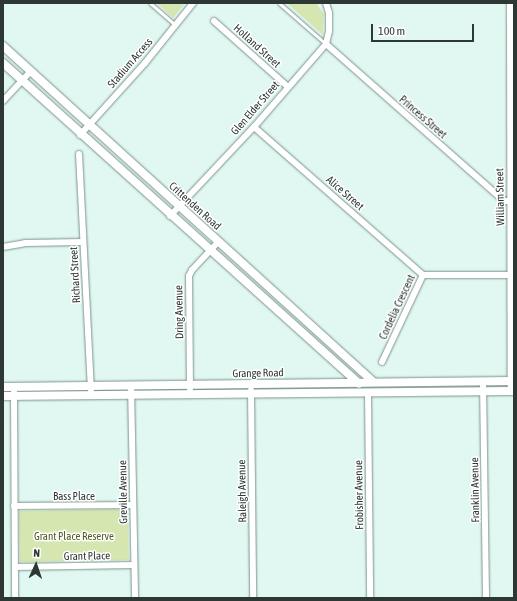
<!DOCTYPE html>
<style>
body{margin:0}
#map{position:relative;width:517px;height:601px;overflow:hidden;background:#e1f8f2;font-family:"Asap Condensed",sans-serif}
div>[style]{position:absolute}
.green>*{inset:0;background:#d6e6b1;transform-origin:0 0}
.roads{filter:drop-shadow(0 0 1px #7d938d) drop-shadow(0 0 1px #7d938d)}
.lane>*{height:3px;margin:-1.5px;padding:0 1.5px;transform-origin:1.5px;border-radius:1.5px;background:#fff}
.street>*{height:6px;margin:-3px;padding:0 3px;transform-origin:3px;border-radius:3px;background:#fff}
.secondary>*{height:8px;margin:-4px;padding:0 4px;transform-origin:4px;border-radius:4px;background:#fff}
span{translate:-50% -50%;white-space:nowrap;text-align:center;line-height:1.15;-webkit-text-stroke:3px #fff;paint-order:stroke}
.street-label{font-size:11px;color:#2d3734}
.park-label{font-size:11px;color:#4c5b22}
.frame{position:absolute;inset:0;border:4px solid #2d3734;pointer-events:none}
.north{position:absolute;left:16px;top:545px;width:40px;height:40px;-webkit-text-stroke:3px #fff;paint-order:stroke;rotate:3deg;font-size:11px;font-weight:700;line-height:16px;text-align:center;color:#2d3734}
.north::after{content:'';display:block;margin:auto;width:14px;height:18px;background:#2d3734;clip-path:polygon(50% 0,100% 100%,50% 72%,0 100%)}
.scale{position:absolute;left:371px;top:24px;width:103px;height:18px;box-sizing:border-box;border:2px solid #2d3734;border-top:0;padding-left:5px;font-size:12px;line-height:14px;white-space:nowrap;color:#2d3734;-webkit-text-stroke:3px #fff;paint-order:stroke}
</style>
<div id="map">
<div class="green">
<i style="clip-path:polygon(157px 3px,185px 3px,173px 18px)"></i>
<i style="clip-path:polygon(287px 3px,316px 3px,324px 14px,323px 35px)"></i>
<i style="left:128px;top:509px;width:51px;height:109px;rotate:89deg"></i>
</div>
<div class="roads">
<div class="lane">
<i style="left:150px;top:3px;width:33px;rotate:41deg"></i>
<i style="left:279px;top:3px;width:62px;rotate:41.1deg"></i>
</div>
<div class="street">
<i style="left:510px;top:3px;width:388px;rotate:89.9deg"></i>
<i style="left:214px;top:21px;width:98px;rotate:41.7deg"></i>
<i style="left:326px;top:44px;width:237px;rotate:41.4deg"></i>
<i style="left:504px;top:201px;width:6px"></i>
<i style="left:3px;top:101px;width:41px;rotate:-47deg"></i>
<i style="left:254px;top:127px;width:225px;rotate:41.2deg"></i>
<i style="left:80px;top:135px;width:97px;rotate:-47.9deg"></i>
<i style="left:145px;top:63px;width:77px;rotate:-51.3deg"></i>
<i style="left:79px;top:154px;width:236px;rotate:87.1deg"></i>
<i style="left:170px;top:216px;width:122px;rotate:-46.7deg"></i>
<i style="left:254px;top:127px;width:110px;rotate:-49.1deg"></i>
<i style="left:326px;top:44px;width:13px;rotate:-77deg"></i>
<i style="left:329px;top:31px;width:18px;rotate:-90deg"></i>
<i style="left:329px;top:13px;width:10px;rotate:-107deg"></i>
<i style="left:3px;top:247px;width:22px;rotate:-10deg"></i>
<i style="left:25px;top:243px;width:58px;rotate:-1deg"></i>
<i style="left:382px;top:362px;width:96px;rotate:-64.8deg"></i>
<i style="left:423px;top:275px;width:88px"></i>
<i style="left:483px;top:382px;width:216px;rotate:89.2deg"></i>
<i style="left:131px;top:385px;width:213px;rotate:88.9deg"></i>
<i style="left:190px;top:389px;width:113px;rotate:-90.5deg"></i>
<i style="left:189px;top:276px;width:7px;rotate:-63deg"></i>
<i style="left:192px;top:270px;width:38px;rotate:-47deg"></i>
<i style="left:251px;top:390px;width:208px;rotate:89.4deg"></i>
<i style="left:14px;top:392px;width:206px;rotate:89.7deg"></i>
<i style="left:368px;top:393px;width:205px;rotate:89.4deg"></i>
<i style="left:14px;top:506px;width:119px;rotate:-0.5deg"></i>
<i style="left:15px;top:567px;width:119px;rotate:-1deg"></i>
</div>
<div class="secondary">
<i style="left:3px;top:46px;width:500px;rotate:42.2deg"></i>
<i style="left:3px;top:63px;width:479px;rotate:42deg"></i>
<i style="left:3px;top:387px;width:511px;rotate:-0.67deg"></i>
<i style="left:3px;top:396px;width:511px;rotate:-0.56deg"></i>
</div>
</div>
<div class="street-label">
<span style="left:257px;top:46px;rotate:42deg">Holland Street</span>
<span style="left:130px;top:63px;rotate:-49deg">Stadium Access</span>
<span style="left:255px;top:108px;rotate:-49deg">Glen Elder Street</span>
<span style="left:423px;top:117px;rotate:41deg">Princess Street</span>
<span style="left:345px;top:193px;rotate:41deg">Alice Street</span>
<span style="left:500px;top:197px;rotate:-91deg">William Street</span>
<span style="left:195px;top:206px;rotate:42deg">Crittenden Road</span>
<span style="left:75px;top:275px;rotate:-93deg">Richard Street</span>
<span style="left:397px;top:307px;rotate:-65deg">Cordelia Crescent</span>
<span style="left:179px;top:312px;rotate:-91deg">Dring Avenue</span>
<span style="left:258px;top:373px;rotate:-1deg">Grange Road</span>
<span style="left:475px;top:490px;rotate:-91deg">Franklin Avenue</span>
<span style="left:242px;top:491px;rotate:-91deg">Raleigh Avenue</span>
<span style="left:123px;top:492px;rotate:-91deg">Greville Avenue</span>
<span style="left:359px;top:495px;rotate:-91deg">Frobisher Avenue</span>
<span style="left:74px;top:496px">Bass Place</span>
<span style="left:87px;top:556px;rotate:-1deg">Grant Place</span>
</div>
<div class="park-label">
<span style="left:74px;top:536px">Grant Place Reserve</span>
</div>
<div class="frame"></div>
<div class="north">N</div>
<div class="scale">100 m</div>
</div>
